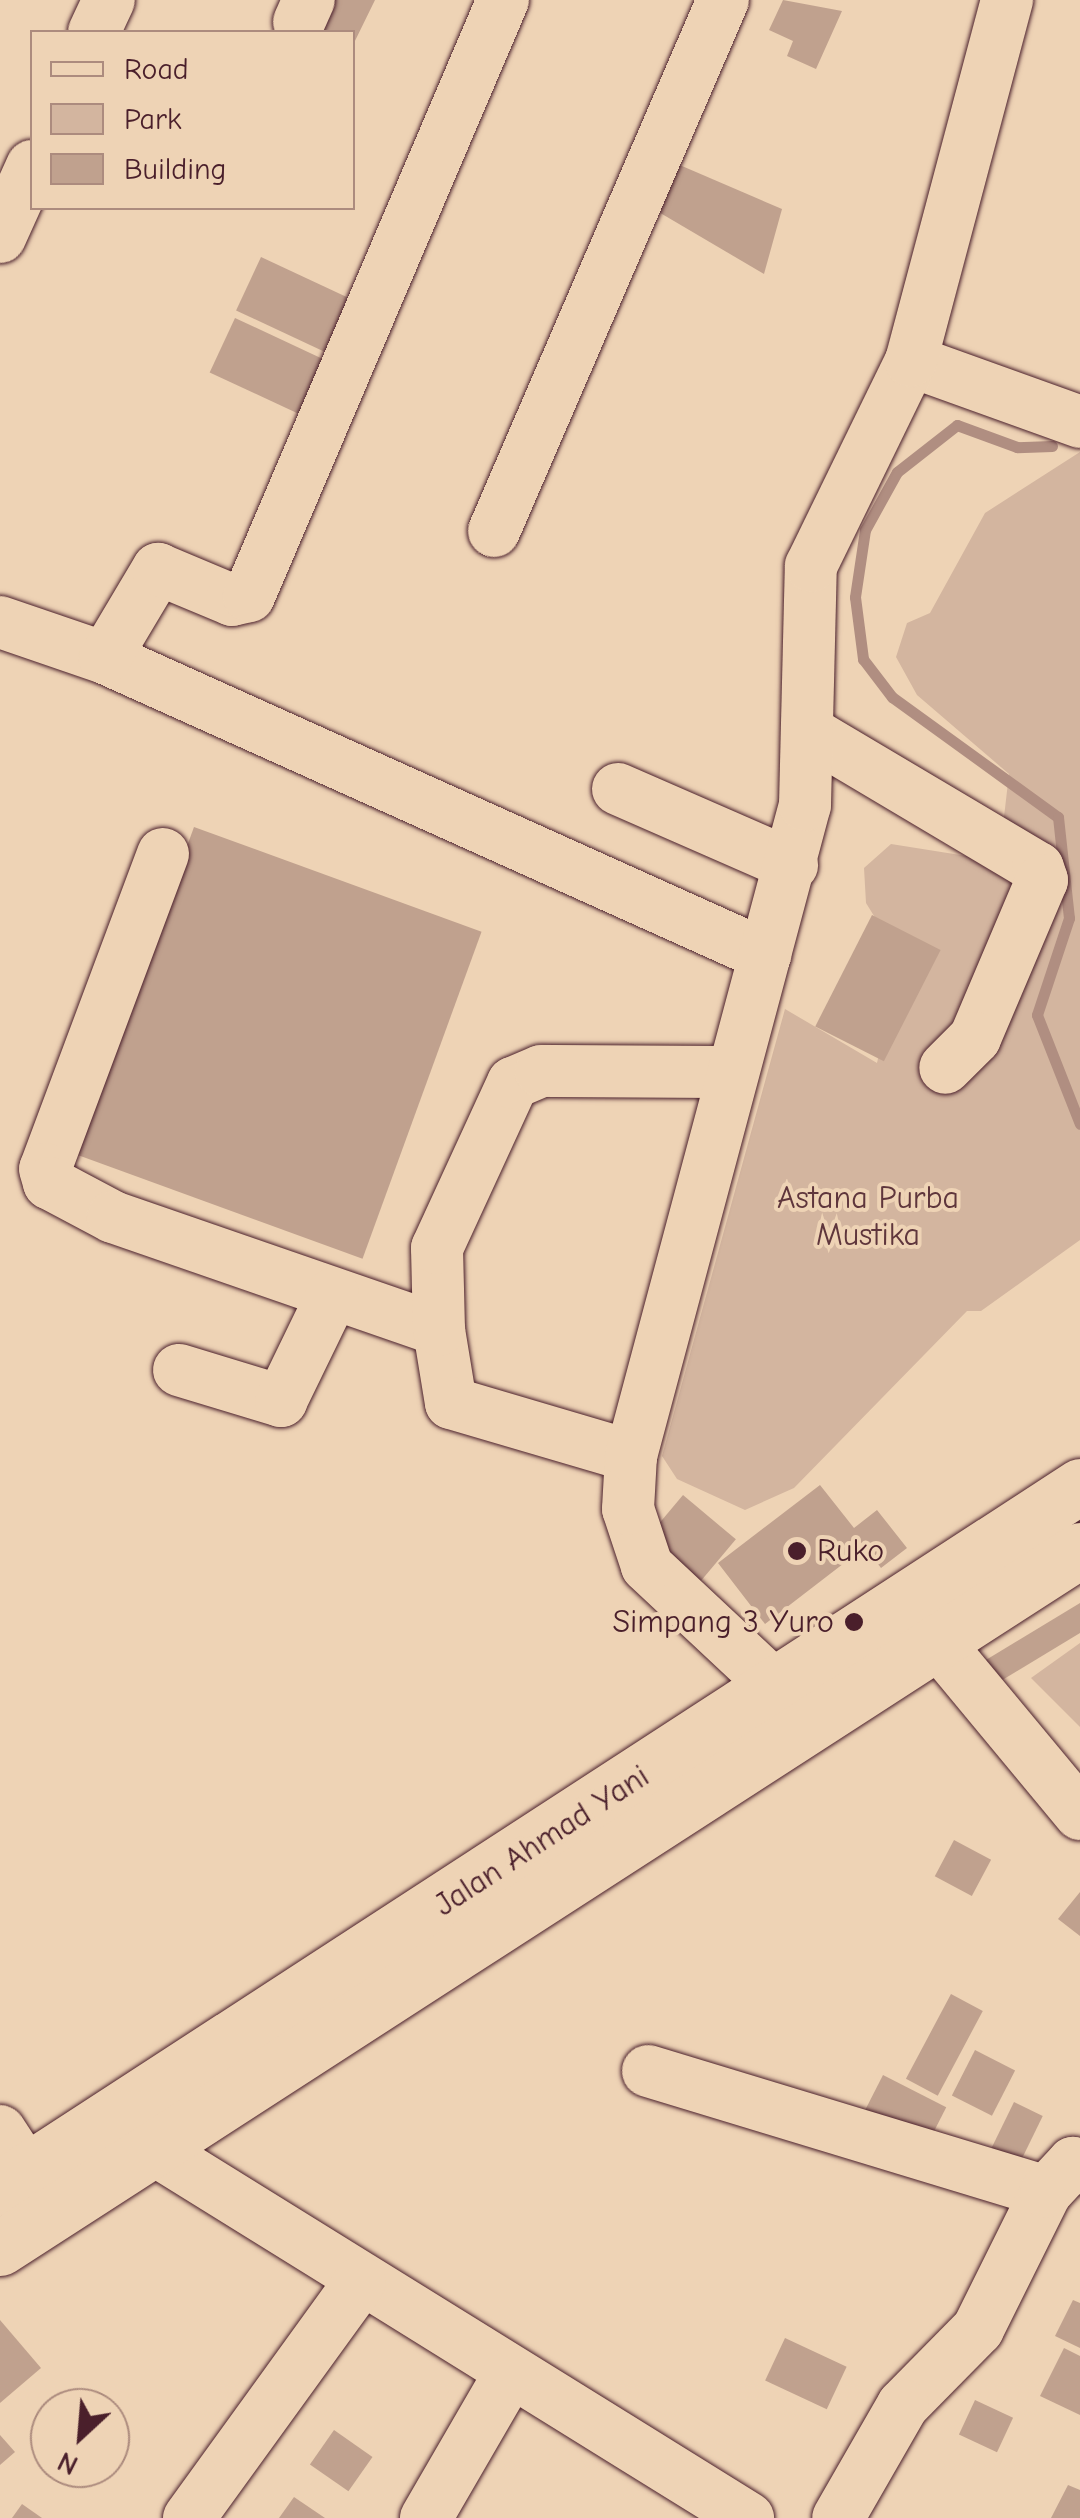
<!DOCTYPE html>
<style>
body{margin:0}
#map{position:relative;width:1080px;height:2518px;overflow:hidden;background:#eed3b5;font-family:"Comic Neue",sans-serif}
div>[style]{position:absolute}
.green>*{inset:0;background:#d3b59f}
.stream>*{height:11px;margin:-5.5px;padding:0 5.5px;transform-origin:5.5px;border-radius:5.5px;background:#b08e81}
.building>*{inset:0;background:#c0a18e;transform-origin:0 0}
.roads{filter:drop-shadow(0 0 2px #4a1f2b) drop-shadow(0 0 2px #4a1f2b)}
.minor>*{height:52px;margin:-26px;padding:0 26px;transform-origin:26px;border-radius:26px;background:#eed3b5}
.major>*{height:55px;margin:-27.5px;padding:0 27.5px;transform-origin:27.5px;border-radius:27.5px;background:#eed3b5}
.dots>*{width:28px;height:28px;translate:-50% -50%;box-sizing:border-box;border:5px solid #eed3b5;border-radius:50%}
span{translate:-50% -50%;white-space:nowrap;text-align:center;line-height:1.15;-webkit-text-stroke:8px #eed3b5;paint-order:stroke}
.park-label{font-size:32px;color:#5f363c}
.poi-label{font-size:32px;color:#4a1f2b}
.left{translate:0 -50%;text-align:left}
.right{translate:-100% -50%;text-align:right}
.street-label{font-size:32px;color:#4a1f2b}
.legend{position:absolute;left:30px;top:30px;width:325px;height:180px;box-sizing:border-box;background:#eed3b5;border:2px solid #ac8b7e;margin:0;padding:12px 18px;list-style:none;font-size:30px;color:#4a1f2b}
.legend li{display:flex;align-items:center;gap:20px;height:50px}
.legend b{width:50px;border:2px solid #ac8b7e}
.north{position:absolute;left:30px;top:2388px;width:100px;height:100px;box-sizing:border-box;background:#eed3b5;border:2px solid #ac8b7e;border-radius:50%;rotate:206deg;font-size:28px;font-weight:700;line-height:40px;text-align:center;color:#4a1f2b}
.north::after{content:'';display:block;margin:auto;width:35px;height:45px;background:#4a1f2b;clip-path:polygon(50% 0,100% 100%,50% 72%,0 100%)}
</style>
<div id="map">
<div class="green">
<i style="clip-path:polygon(1080px 452px,1080px 1240px,981px 1311px,967px 1311px,794px 1488px,745px 1510px,677px 1479px,662px 1456px,785px 1009px,877px 1063px,900px 958px,866px 903px,864px 868px,891px 844px,979px 858px,1002px 834px,1009px 774px,917px 695px,896px 657px,907px 623px,930px 613px,985px 513px)"></i>
<i style="clip-path:polygon(1080px 1643px,1080px 1727px,1031px 1678px)"></i>
</div>
<div class="stream">
<i style="left:1052px;top:446px;width:35px;rotate:178deg"></i>
<i style="left:1017px;top:447px;width:64px;rotate:-159.9deg"></i>
<i style="left:957px;top:425px;width:76px;rotate:141.9deg"></i>
<i style="left:897px;top:472px;width:66px;rotate:118.9deg"></i>
<i style="left:865px;top:530px;width:68px;rotate:98.5deg"></i>
<i style="left:855px;top:597px;width:63px;rotate:82.6deg"></i>
<i style="left:863px;top:659px;width:48px;rotate:52.7deg"></i>
<i style="left:892px;top:697px;width:205px;rotate:35.9deg"></i>
<i style="left:1058px;top:817px;width:102px;rotate:83.8deg"></i>
<i style="left:1069px;top:918px;width:102px;rotate:108.3deg"></i>
<i style="left:1037px;top:1015px;width:117px;rotate:68.5deg"></i>
</div>
<div class="building">
<i style="clip-path:polygon(317px 0,375px 0,352px 47px,352px 32px,307px 32px)"></i>
<i style="clip-path:polygon(783px 0,842px 11px,816px 69px,787px 56px,793px 41px,769px 30px)"></i>
<i style="clip-path:polygon(668px 160px,782px 209px,764px 274px,645px 204px)"></i>
<i style="left:261px;top:257px;width:114px;height:59px;rotate:25deg"></i>
<i style="left:235px;top:318px;width:114px;height:60px;rotate:25deg"></i>
<i style="left:194px;top:827px;width:306px;height:348px;rotate:20deg"></i>
<i style="left:872px;top:915px;width:77px;height:125px;rotate:27deg"></i>
<i style="clip-path:polygon(820px 1485px,854px 1528px,877px 1510px,907px 1548px,881px 1568px,865px 1547px,765px 1624px,718px 1563px)"></i>
<i style="left:683px;top:1495px;width:69px;height:60px;rotate:40deg"></i>
<i style="clip-path:polygon(1080px 1603px,1080px 1633px,989px 1688px,971px 1669px)"></i>
<i style="left:954px;top:1840px;width:42px;height:41px;rotate:28deg"></i>
<i style="clip-path:polygon(1080px 1892px,1080px 1936px,1058px 1919px)"></i>
<i style="left:951px;top:1994px;width:36px;height:96px;rotate:28deg"></i>
<i style="left:975px;top:2050px;width:45px;height:51px;rotate:27deg"></i>
<i style="left:883px;top:2075px;width:71px;height:46px;rotate:27deg"></i>
<i style="left:1014px;top:2102px;width:32px;height:51px;rotate:26deg"></i>
<i style="clip-path:polygon(1073px 2300px,1080px 2303px,1080px 2348px,1055px 2336px)"></i>
<i style="clip-path:polygon(0 2320px,41px 2368px,0 2403px)"></i>
<i style="left:785px;top:2338px;width:68px;height:47px;rotate:25deg"></i>
<i style="clip-path:polygon(1064px 2348px,1080px 2356px,1080px 2415px,1040px 2396px)"></i>
<i style="left:975px;top:2400px;width:42px;height:38px;rotate:25deg"></i>
<i style="left:334px;top:2430px;width:47px;height:42px;rotate:35deg"></i>
<i style="clip-path:polygon(0 2435px,15px 2452px,0 2465px)"></i>
<i style="clip-path:polygon(1068px 2485px,1080px 2490px,1080px 2518px,1051px 2518px)"></i>
<i style="clip-path:polygon(294px 2497px,325px 2518px,279px 2518px)"></i>
<i style="clip-path:polygon(22px 2504px,42px 2518px,12px 2518px)"></i>
</div>
<div class="roads">
<div class="minor">
<i style="left:299px;top:22px;width:24px;rotate:-66deg"></i>
<i style="left:94px;top:32px;width:35px;rotate:-65deg"></i>
<i style="left:0;top:237px;width:78px;rotate:-65.7deg"></i>
<i style="left:911px;top:361px;width:180px;rotate:19.8deg"></i>
<i style="left:494px;top:531px;width:578px;rotate:-66.67deg"></i>
<i style="left:0;top:622px;width:111px;rotate:18.9deg"></i>
<i style="left:105px;top:658px;width:724px;rotate:24.23deg"></i>
<i style="left:105px;top:658px;width:104px;rotate:-59.2deg"></i>
<i style="left:158px;top:569px;width:80px;rotate:22.7deg"></i>
<i style="left:232px;top:600px;width:17px;rotate:-13deg"></i>
<i style="left:249px;top:596px;width:648px;rotate:-66.92deg"></i>
<i style="left:809px;top:732px;width:266px;rotate:30.7deg"></i>
<i style="left:1038px;top:868px;width:13px;rotate:72deg"></i>
<i style="left:1042px;top:880px;width:172px;rotate:113deg"></i>
<i style="left:975px;top:1038px;width:42px;rotate:135deg"></i>
<i style="left:618px;top:789px;width:190px;rotate:23.6deg"></i>
<i style="left:163px;top:854px;width:336px;rotate:110.5deg"></i>
<i style="left:45px;top:1169px;width:15px;rotate:74deg"></i>
<i style="left:49px;top:1183px;width:72px;rotate:28deg"></i>
<i style="left:113px;top:1217px;width:345px;rotate:19.1deg"></i>
<i style="left:439px;top:1330px;width:74px;rotate:80.7deg"></i>
<i style="left:451px;top:1403px;width:188px;rotate:16.4deg"></i>
<i style="left:439px;top:1330px;width:82px;rotate:-91.4deg"></i>
<i style="left:437px;top:1248px;width:182px;rotate:-65.3deg"></i>
<i style="left:513px;top:1083px;width:30px;rotate:-23deg"></i>
<i style="left:541px;top:1071px;width:192px;rotate:0.3deg"></i>
<i style="left:179px;top:1370px;width:107px;rotate:16.9deg"></i>
<i style="left:281px;top:1401px;width:119px;rotate:-64.1deg"></i>
<i style="left:939px;top:1644px;width:221px;rotate:50.3deg"></i>
<i style="left:806px;top:1715px;width:218px;rotate:-136.9deg"></i>
<i style="left:647px;top:1566px;width:60px;rotate:-108.4deg"></i>
<i style="left:628px;top:1509px;width:53px;rotate:-86.8deg"></i>
<i style="left:631px;top:1456px;width:674px;rotate:-75.04deg"></i>
<i style="left:805px;top:805px;width:239px;rotate:-88.6deg"></i>
<i style="left:811px;top:566px;width:228px;rotate:-64deg"></i>
<i style="left:911px;top:361px;width:374px;rotate:-75.1deg"></i>
<i style="left:648px;top:2071px;width:416px;rotate:16.9deg"></i>
<i style="left:1046px;top:2192px;width:153px;rotate:116.4deg"></i>
<i style="left:978px;top:2329px;width:107px;rotate:134.6deg"></i>
<i style="left:903px;top:2405px;width:130px;rotate:119.9deg"></i>
<i style="left:0;top:2131px;width:92px;rotate:57deg"></i>
<i style="left:155px;top:2150px;width:698px;rotate:31.82deg"></i>
<i style="left:1046px;top:2192px;width:40px;rotate:-47deg"></i>
<i style="left:1073px;top:2163px;width:9px;rotate:36deg"></i>
<i style="left:189px;top:2518px;width:291px;rotate:-54.1deg"></i>
<i style="left:426px;top:2518px;width:168px;rotate:-59.9deg"></i>
</div>
<div class="major">
<i style="left:0;top:2188px;width:1288px;rotate:-33.02deg"></i>
<i style="left:0;top:2248px;width:1286px;rotate:-32.87deg"></i>
</div>
</div>
<div class="dots">
<i style="left:797px;top:1551px;background:#4a1f2b"></i>
<i style="left:854px;top:1622px;background:#4a1f2b"></i>
</div>
<div class="park-label">
<span style="left:868px;top:1217px">Astana Purba<br>Mustika</span>
</div>
<div class="poi-label">
<span class="left" style="left:817px;top:1551px">Ruko</span>
<span class="right" style="left:834px;top:1622px">Simpang 3 Yuro</span>
</div>
<div class="street-label">
<span style="left:542px;top:1841px;rotate:-33deg">Jalan Ahmad Yani</span>
</div>
<ul class="legend">
<li><b style="height:12px;background:#eed3b5"></b>Road</li>
<li><b style="height:28px;background:#d3b59f"></b>Park</li>
<li><b style="height:28px;background:#c0a18e"></b>Building</li>
</ul>
<div class="north">N</div>
</div>
